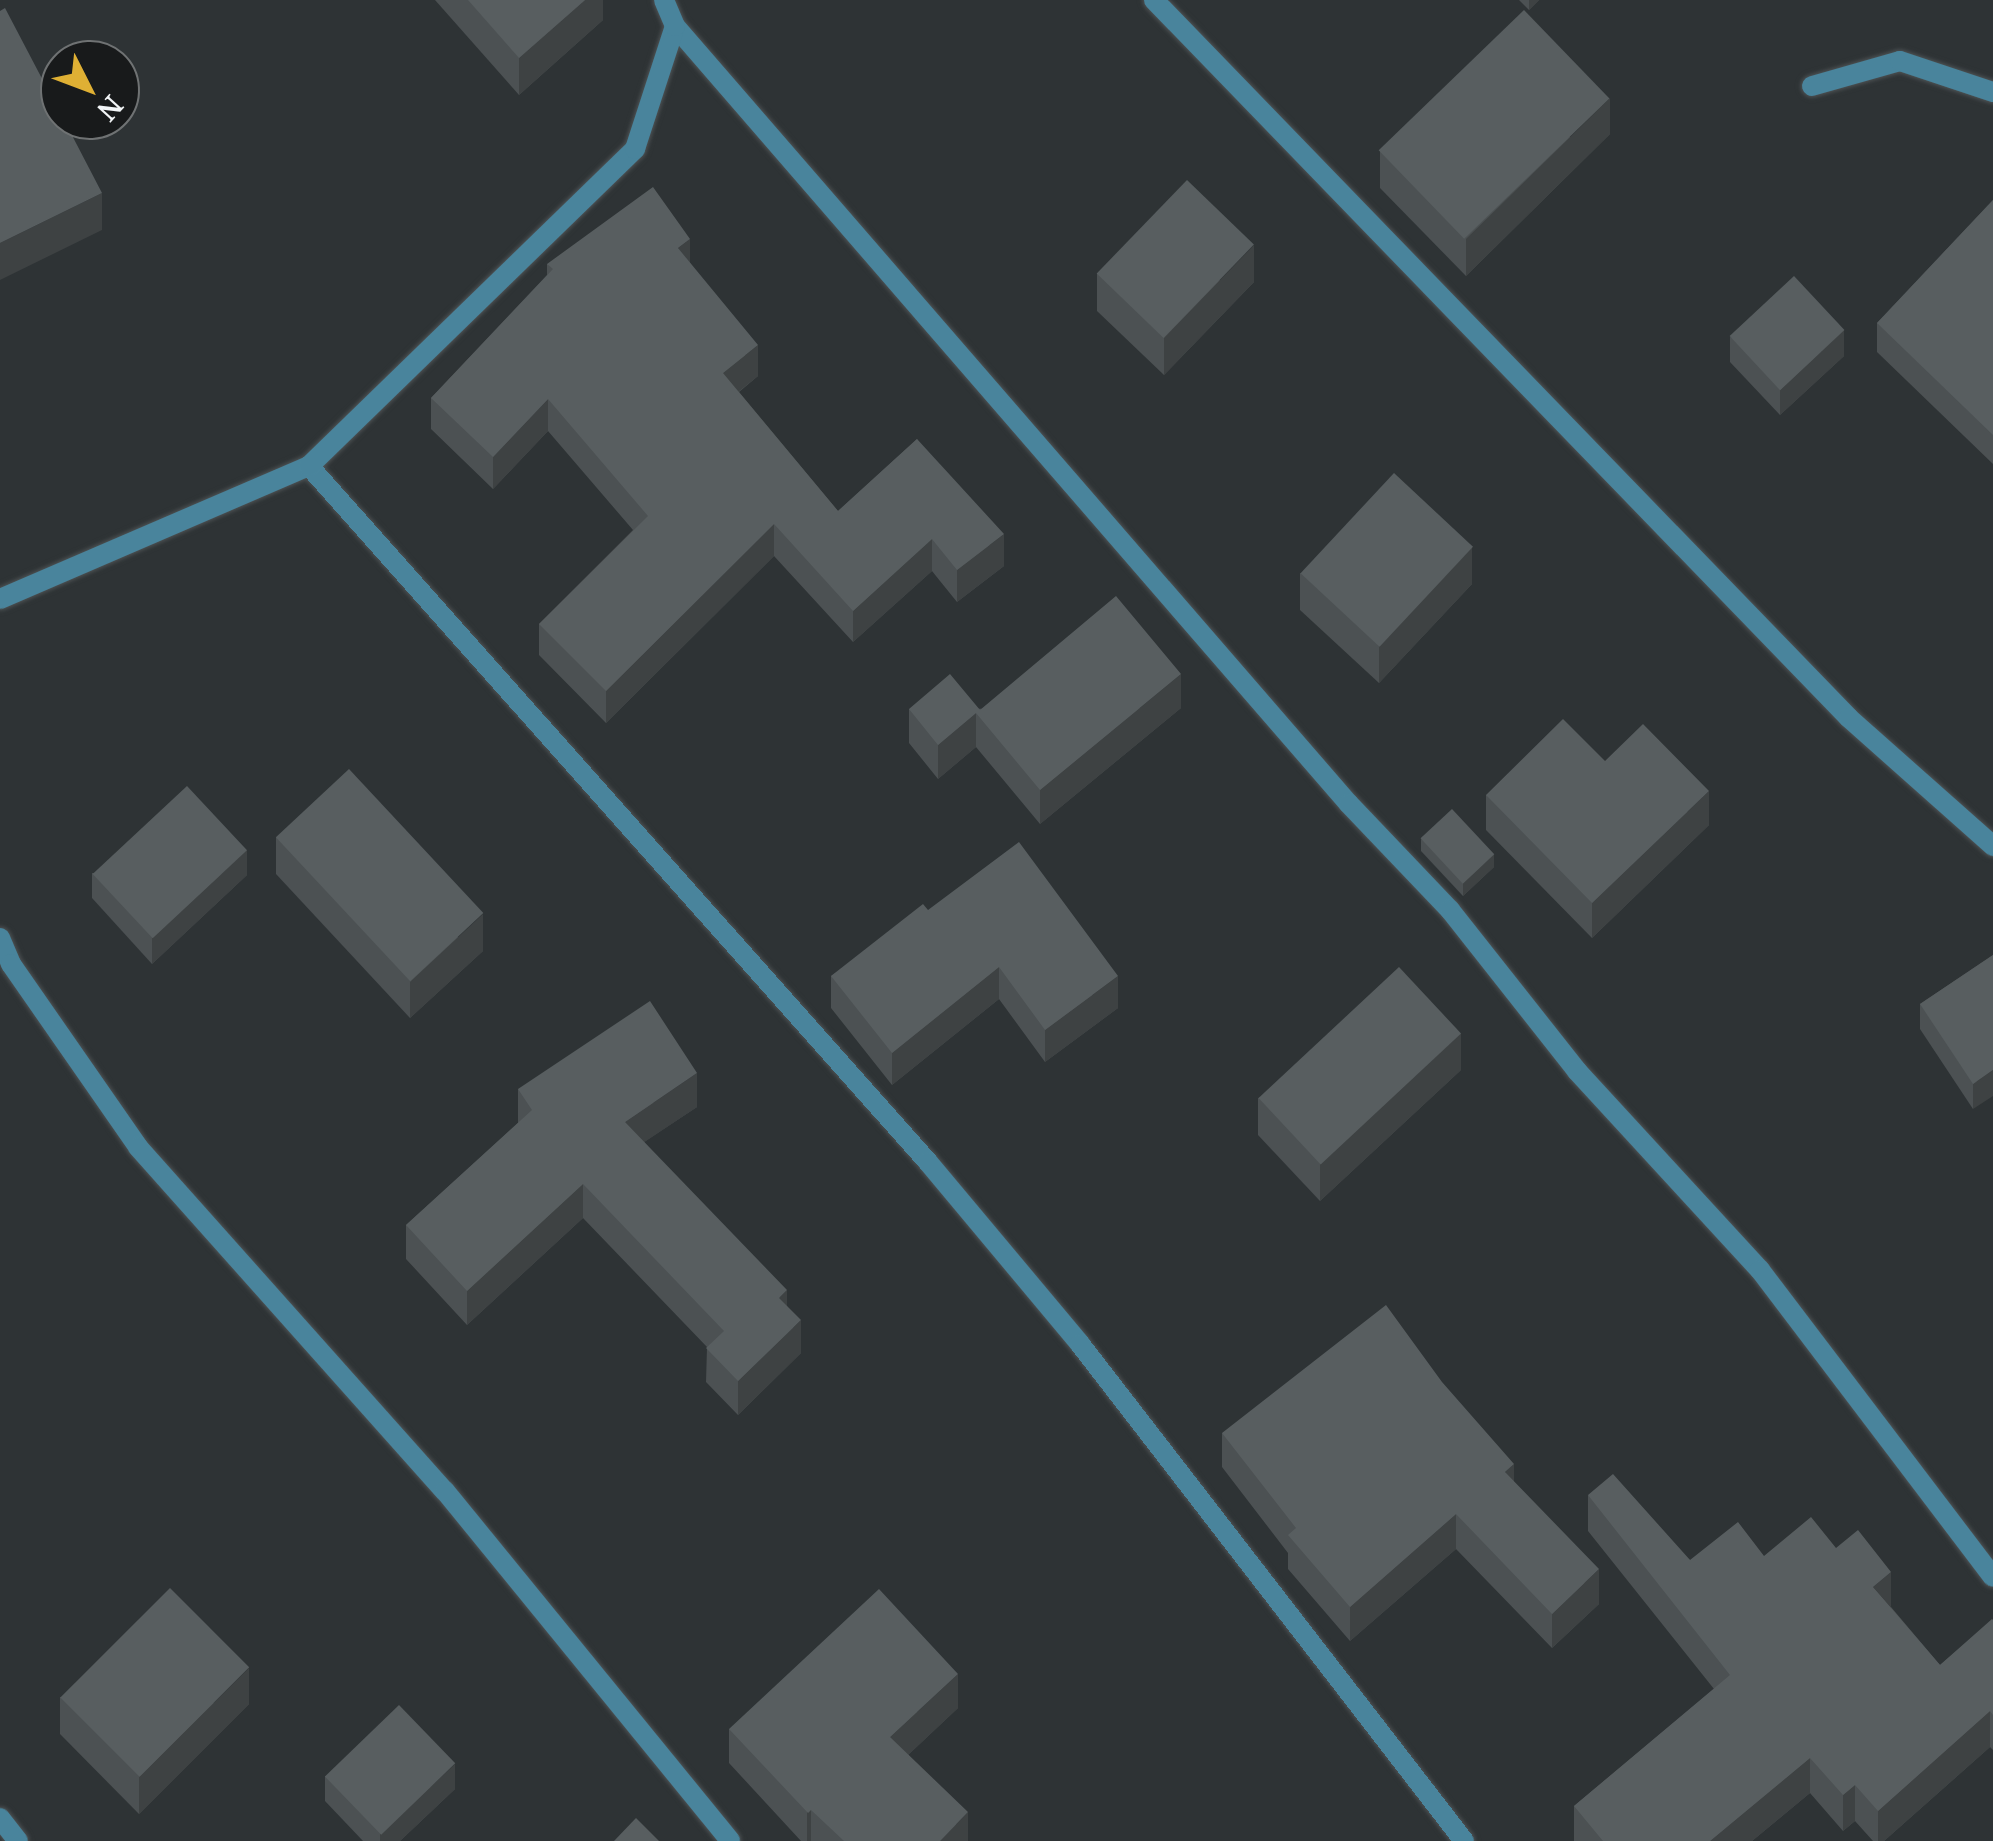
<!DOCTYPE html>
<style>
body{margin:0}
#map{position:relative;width:1993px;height:1841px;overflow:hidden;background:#2e3335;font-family:"Noto Serif",serif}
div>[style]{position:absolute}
.roads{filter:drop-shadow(0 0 2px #4d5254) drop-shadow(0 0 2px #4d5254)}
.street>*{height:20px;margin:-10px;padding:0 10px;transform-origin:10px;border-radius:10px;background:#49849c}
.wall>*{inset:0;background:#4c5153}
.shaded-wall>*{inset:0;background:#3e4243;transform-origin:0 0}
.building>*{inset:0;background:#585e60;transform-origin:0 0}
span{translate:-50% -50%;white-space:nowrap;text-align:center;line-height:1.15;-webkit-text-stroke:8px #181a1b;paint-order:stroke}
.north{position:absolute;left:40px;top:40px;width:100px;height:100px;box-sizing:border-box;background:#181a1b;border:2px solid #6f7273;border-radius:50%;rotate:132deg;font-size:28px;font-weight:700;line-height:40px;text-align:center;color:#f2f5f7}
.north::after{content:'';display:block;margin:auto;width:35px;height:45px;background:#dfb034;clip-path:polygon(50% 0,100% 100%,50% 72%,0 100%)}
</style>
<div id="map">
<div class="roads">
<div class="street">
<i style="left:1154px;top:0;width:999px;rotate:45.93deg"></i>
<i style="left:1849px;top:718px;width:193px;rotate:41.6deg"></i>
<i style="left:675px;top:26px;width:1029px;rotate:49.1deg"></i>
<i style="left:1349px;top:804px;width:146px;rotate:46.4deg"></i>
<i style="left:1450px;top:910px;width:205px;rotate:51.7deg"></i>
<i style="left:1577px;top:1071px;width:270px;rotate:47.4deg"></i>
<i style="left:1760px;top:1270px;width:385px;rotate:52.8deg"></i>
<i style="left:1812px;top:86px;width:91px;rotate:-15.9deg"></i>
<i style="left:1900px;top:61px;width:98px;rotate:18.4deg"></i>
<i style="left:309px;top:466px;width:931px;rotate:48.35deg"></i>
<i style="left:928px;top:1162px;width:237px;rotate:50.1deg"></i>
<i style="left:1080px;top:1344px;width:628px;rotate:52.31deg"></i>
<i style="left:0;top:599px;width:336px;rotate:-23.3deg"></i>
<i style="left:309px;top:466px;width:455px;rotate:-44.2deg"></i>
<i style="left:635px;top:149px;width:129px;rotate:-72deg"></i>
<i style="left:675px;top:26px;width:28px;rotate:-113deg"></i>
<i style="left:0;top:938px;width:28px;rotate:67deg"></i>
<i style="left:11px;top:964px;width:223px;rotate:55.2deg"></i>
<i style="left:138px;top:1147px;width:461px;rotate:48.3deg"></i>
<i style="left:445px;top:1491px;width:451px;rotate:50.8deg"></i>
<i style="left:0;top:1818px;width:29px;rotate:52deg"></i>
</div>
</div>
<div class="wall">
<i style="clip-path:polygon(435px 0,603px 0,603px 20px,519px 95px)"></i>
<i style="clip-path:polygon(1519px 0,1539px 0,1529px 10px)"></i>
<i style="clip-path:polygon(1610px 134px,1466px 276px,1380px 188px,1380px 151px)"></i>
<i style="clip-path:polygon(1993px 200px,1993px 464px,1877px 352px,1877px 323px)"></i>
<i style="clip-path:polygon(690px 263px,758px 376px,739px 392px,838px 511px,917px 439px,1004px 566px,957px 602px,932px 571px,853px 642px,774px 556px,606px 723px,539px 655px,539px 624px,633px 530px,548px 431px,493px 489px,431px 429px,431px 398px,547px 275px,547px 264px)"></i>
<i style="clip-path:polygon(1097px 274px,1254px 282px,1164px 375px,1097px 311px)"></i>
<i style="clip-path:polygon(1730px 337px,1844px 356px,1780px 415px,1730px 362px)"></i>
<i style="clip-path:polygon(1300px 573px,1472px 584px,1379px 683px,1300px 610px)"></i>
<i style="clip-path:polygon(1181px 708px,1040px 824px,976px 747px,938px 779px,909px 743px,909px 709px)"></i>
<i style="clip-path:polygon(1605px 761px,1709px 825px,1592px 938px,1486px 830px,1486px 795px)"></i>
<i style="clip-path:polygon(276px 837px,483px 951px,410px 1018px,276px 874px)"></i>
<i style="clip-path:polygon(1421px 839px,1494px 867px,1463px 896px,1421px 851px)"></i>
<i style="clip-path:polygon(92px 873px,247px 875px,152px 964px,92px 898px)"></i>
<i style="clip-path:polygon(928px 910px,1118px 1008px,1045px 1062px,999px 999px,892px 1085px,831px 1008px,831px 976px)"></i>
<i style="clip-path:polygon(1993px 955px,1973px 1109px,1920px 1029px,1920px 1004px)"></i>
<i style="clip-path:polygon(1461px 1070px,1320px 1201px,1258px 1135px,1258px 1098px)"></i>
<i style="clip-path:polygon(518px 1089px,697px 1107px,644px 1142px,787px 1306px,801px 1353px,738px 1415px,706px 1382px,707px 1347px,583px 1218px,467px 1325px,406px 1259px,406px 1225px,518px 1123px)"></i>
<i style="clip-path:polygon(1222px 1433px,1514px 1482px,1599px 1604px,1552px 1648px,1456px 1549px,1350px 1641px,1288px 1569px,1288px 1553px,1222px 1467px)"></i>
<i style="clip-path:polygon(1588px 1495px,1690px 1560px,1764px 1556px,1836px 1548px,1891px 1607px,1940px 1665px,1993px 1620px,1993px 1750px,1990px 1747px,1884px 1841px,1873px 1841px,1855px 1821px,1843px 1831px,1810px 1793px,1752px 1841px,1574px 1841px,1574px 1806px,1714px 1689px,1588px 1531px)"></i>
<i style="clip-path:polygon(60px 1697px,249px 1704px,139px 1814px,60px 1734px)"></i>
<i style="clip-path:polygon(958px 1708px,908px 1755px,968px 1841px,801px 1841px,729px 1763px,729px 1729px)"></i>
<i style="clip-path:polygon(325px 1776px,455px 1789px,400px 1841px,363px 1841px,325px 1801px)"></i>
</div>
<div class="shaded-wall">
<i style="clip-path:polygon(585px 0,603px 0,603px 20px,519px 95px,519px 58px)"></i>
<i style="clip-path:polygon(1529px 0,1539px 0,1529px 10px)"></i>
<i style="clip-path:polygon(1610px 98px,1610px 134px,1466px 276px,1466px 239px)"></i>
<i style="clip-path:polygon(102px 193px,102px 230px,0 280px,0 243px)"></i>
<i style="clip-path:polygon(690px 239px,690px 270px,678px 248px)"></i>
<i style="clip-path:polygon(1254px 245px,1254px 282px,1164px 375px,1164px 338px)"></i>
<i style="clip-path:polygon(1844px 330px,1844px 356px,1780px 415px,1780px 390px)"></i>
<i style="clip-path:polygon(758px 345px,758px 376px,723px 404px,723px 373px)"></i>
<i style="clip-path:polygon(548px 399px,548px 431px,493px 489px,493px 457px)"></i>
<i style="clip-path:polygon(774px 524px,774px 556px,606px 723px,606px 691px)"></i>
<i style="clip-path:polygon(1004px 534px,1004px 566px,957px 602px,957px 570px)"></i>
<i style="clip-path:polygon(932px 539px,932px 571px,853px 642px,853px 611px)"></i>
<i style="clip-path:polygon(1472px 547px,1472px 584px,1379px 683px,1379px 646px)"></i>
<i style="clip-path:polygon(1181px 674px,1181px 708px,1040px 824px,1040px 790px)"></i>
<i style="clip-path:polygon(976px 713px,976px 747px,938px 779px,938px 745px)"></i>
<i style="clip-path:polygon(1709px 791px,1709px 825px,1592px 938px,1592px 903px)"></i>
<i style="clip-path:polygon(247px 850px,247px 875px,152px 964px,152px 938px)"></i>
<i style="clip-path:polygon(1494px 854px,1494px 867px,1463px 896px,1463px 883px)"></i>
<i style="clip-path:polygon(483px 914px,483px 951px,410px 1018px,410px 982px)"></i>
<i style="clip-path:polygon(999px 967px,999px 999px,892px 1085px,892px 1053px)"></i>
<i style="clip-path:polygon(1118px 976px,1118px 1008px,1045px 1062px,1045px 1030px)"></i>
<i style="clip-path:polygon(1461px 1033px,1461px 1070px,1320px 1201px,1320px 1164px)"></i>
<i style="clip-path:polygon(1993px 1070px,1993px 1096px,1973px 1109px,1973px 1084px)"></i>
<i style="clip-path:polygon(697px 1073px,697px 1107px,625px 1155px,625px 1122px)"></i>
<i style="clip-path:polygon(583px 1184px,583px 1218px,467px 1325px,467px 1291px)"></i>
<i style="clip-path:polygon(787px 1290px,787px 1324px,779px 1298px)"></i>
<i style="clip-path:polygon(801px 1320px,801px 1353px,738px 1415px,738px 1381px)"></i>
<i style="clip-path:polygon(1514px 1464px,1514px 1498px,1505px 1472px)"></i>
<i style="clip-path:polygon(1456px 1514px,1456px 1549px,1350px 1641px,1350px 1607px)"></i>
<i style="clip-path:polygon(1599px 1569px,1599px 1604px,1552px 1648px,1552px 1614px)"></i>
<i style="clip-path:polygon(1891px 1572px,1891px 1608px,1873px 1587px)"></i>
<i style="clip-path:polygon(249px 1668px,249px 1704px,139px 1814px,139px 1777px)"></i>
<i style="clip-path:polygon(958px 1674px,958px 1708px,890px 1772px,890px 1737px)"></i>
<i style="clip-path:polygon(1990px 1711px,1990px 1747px,1884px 1841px,1878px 1841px,1878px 1811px)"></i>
<i style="clip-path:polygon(1810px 1758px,1810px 1793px,1752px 1841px,1710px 1841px)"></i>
<i style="clip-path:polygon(455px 1764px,455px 1789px,400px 1841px,380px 1841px,380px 1834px)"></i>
<i style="clip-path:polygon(1855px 1785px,1855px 1821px,1843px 1831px,1843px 1795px)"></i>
<i style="left:811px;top:1810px;width:31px;height:4px;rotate:90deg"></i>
<i style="clip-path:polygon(968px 1812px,968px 1841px,940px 1841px)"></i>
</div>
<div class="building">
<i style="clip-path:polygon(468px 0,585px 0,519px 58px)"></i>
<i style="clip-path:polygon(5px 8px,60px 113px,60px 120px,64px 120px,102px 193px,0 243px,0 11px)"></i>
<i style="left:1524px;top:10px;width:123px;height:202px;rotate:46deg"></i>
<i style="left:1187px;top:180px;width:93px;height:130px;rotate:44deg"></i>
<i style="clip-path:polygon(653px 187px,690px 239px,678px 248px,758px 345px,723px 373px,838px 511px,917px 439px,1004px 534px,957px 570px,932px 539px,853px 611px,774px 524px,606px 691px,539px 624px,648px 516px,548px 399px,493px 457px,431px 398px,553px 269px,547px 264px)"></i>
<i style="clip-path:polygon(1993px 200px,1993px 435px,1877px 323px)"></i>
<i style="left:1794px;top:276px;width:74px;height:88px;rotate:47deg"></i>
<i style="left:1394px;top:473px;width:108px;height:137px;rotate:43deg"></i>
<i style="clip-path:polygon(1116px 596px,1181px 674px,1040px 790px,976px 713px,938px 745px,909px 709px,950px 674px,980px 710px)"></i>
<i style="clip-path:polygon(1563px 719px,1605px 761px,1643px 724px,1709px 791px,1592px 903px,1486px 795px)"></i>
<i style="left:349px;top:769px;width:197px;height:100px;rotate:47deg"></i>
<i style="left:187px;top:786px;width:88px;height:129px;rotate:47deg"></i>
<i style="left:1452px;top:809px;width:62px;height:43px;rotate:47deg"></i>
<i style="clip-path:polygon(1019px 842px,1118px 976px,1045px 1030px,999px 967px,892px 1053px,831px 976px,923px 904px,928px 910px)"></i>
<i style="clip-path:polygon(1993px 955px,1993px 1070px,1973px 1084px,1920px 1004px)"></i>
<i style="left:1399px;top:967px;width:91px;height:192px;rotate:47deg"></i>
<i style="clip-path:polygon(650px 1001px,697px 1073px,625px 1122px,787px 1290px,779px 1298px,801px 1320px,738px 1381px,706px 1348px,724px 1331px,583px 1184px,467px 1291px,406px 1225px,532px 1110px,518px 1089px)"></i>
<i style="clip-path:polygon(1386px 1305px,1442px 1382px,1514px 1464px,1505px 1472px,1599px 1569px,1552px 1614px,1456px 1514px,1350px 1607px,1288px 1535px,1296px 1528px,1222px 1433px)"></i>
<i style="clip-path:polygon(1613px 1474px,1690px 1560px,1738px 1522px,1764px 1556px,1811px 1517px,1836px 1548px,1858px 1530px,1891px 1572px,1873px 1587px,1940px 1665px,1992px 1619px,1993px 1620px,1993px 1715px,1990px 1711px,1878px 1811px,1855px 1785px,1843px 1795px,1810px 1758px,1710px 1841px,1603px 1841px,1574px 1806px,1730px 1675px,1588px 1495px)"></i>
<i style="left:170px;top:1588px;width:112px;height:155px;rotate:45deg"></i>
<i style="clip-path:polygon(879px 1589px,958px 1674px,890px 1737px,968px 1812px,940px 1841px,844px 1841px,811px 1810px,808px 1813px,729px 1729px)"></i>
<i style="left:399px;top:1705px;width:81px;height:103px;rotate:46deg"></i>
<i style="clip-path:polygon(636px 1818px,659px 1841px,614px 1841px)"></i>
</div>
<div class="north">N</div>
</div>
